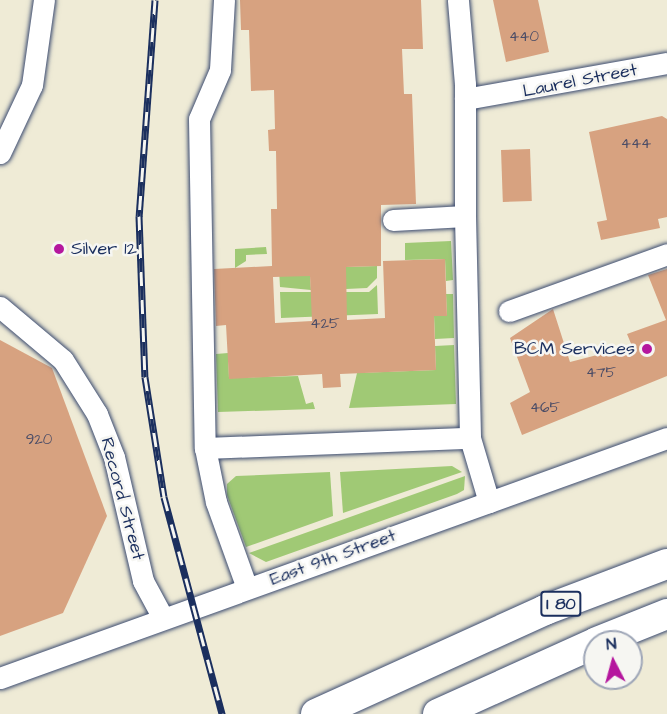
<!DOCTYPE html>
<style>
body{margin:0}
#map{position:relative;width:667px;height:714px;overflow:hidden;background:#efebd6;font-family:"Architects Daughter",sans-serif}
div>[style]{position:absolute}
.green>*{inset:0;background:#a0c975}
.building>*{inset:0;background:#d7a280;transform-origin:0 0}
.roads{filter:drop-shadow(0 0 2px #3b4b70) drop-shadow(0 0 2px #3b4b70)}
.minor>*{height:21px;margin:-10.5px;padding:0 10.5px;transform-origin:10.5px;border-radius:10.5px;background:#fff}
.highway>*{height:30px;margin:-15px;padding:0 15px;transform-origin:15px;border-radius:15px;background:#fff}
.rail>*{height:7px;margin-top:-3.5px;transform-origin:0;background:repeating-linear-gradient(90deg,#f6f6f2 0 14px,#1b2f5e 0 28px);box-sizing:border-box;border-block:2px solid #1b2f5e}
.dots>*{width:16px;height:16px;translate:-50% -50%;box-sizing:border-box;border:3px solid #f6f6f2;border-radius:50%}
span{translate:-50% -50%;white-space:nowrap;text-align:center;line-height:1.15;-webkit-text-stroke:5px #f6f6f2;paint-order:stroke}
.number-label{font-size:15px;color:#4a4c66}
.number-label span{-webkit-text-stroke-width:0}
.shield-label span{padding:2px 4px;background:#f6f6f2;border:2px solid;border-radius:4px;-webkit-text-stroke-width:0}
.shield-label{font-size:16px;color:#1b2f5e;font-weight:700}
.street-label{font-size:18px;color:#1b2f5e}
.poi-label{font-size:18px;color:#1b2f5e}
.left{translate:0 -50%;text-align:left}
.right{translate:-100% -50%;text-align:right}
.north{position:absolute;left:583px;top:630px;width:60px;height:60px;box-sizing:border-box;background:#f6f6f2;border:2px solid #9ea6b7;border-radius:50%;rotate:354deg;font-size:16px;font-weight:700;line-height:24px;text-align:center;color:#1b2f5e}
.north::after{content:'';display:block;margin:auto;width:21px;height:27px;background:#b5179e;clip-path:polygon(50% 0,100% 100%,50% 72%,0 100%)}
</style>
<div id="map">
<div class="green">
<i style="clip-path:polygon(451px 241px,453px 280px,446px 281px,445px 259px,405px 260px,405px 243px)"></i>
<i style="clip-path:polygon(266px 247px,267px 254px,246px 255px,246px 261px,235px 268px,235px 249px)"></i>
<i style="clip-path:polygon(377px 266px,377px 278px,367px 288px,346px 289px,346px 267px)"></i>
<i style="clip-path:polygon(302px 268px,302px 276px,310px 276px,311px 290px,280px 287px,279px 269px)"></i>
<i style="clip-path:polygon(377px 285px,378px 314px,281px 318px,280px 292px,369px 292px)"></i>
<i style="clip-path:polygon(446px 294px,453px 294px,454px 338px,435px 339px,434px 316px,447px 315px)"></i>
<i style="clip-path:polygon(454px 345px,456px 404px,349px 408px,357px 373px,436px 370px,435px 346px)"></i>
<i style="clip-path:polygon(228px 353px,229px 378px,298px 376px,306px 404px,313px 402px,315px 409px,218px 412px,216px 354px)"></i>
<i style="clip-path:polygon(452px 466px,462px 472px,343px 513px,340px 472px)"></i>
<i style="clip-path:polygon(330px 472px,333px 516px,246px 547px,227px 495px,227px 484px,236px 476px)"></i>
<i style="clip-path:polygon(465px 476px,464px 490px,457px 494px,266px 562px,249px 553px)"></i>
</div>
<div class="building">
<i style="clip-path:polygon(evenodd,240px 0,421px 0,423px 49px,402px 49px,404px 94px,412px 94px,416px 204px,381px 205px,381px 266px,346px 267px,347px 320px,385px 318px,383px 261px,445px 259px,447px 316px,434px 316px,436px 370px,340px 374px,341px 387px,323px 388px,322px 374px,229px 379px,226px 325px,216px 326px,214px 269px,272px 266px,271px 209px,277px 209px,276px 151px,269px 151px,268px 130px,275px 129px,274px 90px,251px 91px,249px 30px,241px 30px,240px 0,310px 276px,312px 321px,275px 323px,273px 277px,310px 276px)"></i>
<i style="clip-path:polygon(493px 0,538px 0,549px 52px,506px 62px)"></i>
<i style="clip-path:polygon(662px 116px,667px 119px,667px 217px,658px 219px,660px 228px,601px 240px,597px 222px,607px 220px,589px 132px)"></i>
<i style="left:530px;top:149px;width:52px;height:29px;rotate:88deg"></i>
<i style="clip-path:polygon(667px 269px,667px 376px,522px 435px,510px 403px,530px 392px,510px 338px,553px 309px,570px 362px,632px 346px,627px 334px,666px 320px,648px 275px)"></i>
<i style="clip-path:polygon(0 340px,52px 368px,107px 516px,63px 613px,0 636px)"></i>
</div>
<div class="roads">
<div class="minor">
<i style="left:224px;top:0;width:70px;rotate:93.3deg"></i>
<i style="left:220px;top:70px;width:53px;rotate:113.2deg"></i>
<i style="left:199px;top:119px;width:329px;rotate:89deg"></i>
<i style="left:205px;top:448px;width:55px;rotate:78.5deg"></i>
<i style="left:216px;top:502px;width:91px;rotate:70.2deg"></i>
<i style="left:465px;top:99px;width:205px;rotate:-10.1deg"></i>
<i style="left:0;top:153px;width:75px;rotate:-64.8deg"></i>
<i style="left:32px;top:85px;width:86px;rotate:-82deg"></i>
<i style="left:465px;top:216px;width:222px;rotate:88.7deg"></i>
<i style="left:470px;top:438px;width:67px;rotate:73.5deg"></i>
<i style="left:393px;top:220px;width:72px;rotate:-3.2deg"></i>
<i style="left:465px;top:216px;width:132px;rotate:-90deg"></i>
<i style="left:465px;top:84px;width:84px;rotate:-94.8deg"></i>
<i style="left:0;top:307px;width:82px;rotate:40.1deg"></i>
<i style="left:63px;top:360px;width:64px;rotate:57.8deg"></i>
<i style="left:97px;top:414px;width:46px;rotate:68.4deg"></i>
<i style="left:114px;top:457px;width:127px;rotate:76.8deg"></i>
<i style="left:143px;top:581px;width:42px;rotate:61.6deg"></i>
<i style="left:509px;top:311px;width:168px;rotate:-19.8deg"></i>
<i style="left:205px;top:448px;width:265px;rotate:-2.2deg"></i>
<i style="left:0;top:678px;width:709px;rotate:-19.79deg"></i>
</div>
<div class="highway">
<i style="left:597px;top:642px;width:75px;rotate:-21.8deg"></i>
<i style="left:316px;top:714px;width:252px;rotate:-24.4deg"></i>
<i style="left:545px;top:610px;width:130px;rotate:-20.7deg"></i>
<i style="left:438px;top:714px;width:172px;rotate:-24.3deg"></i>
</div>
</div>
<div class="rail">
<i style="left:155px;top:0;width:217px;rotate:94.2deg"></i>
<i style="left:139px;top:216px;width:161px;rotate:87.9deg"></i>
<i style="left:145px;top:377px;width:121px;rotate:81deg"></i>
<i style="left:164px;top:497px;width:225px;rotate:75deg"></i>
</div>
<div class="dots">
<i style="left:59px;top:249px;background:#b5179e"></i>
<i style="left:647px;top:349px;background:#b5179e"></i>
</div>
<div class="number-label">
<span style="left:524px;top:37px">440</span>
<span style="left:636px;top:144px">444</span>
<span style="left:325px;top:324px">425</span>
<span style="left:601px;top:373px">475</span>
<span style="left:545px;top:408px">465</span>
<span style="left:39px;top:440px">920</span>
</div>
<div class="shield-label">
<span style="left:561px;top:604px">I 80</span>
</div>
<div class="street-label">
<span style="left:580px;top:81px;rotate:-11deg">Laurel Street</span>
<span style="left:122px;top:499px;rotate:75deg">Record Street</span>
<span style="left:333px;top:558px;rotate:-20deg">East 9th Street</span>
</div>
<div class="poi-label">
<span class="left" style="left:71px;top:249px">Silver 12</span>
<span class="right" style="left:635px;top:349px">BCM Services</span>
</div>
<div class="north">N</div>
</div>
